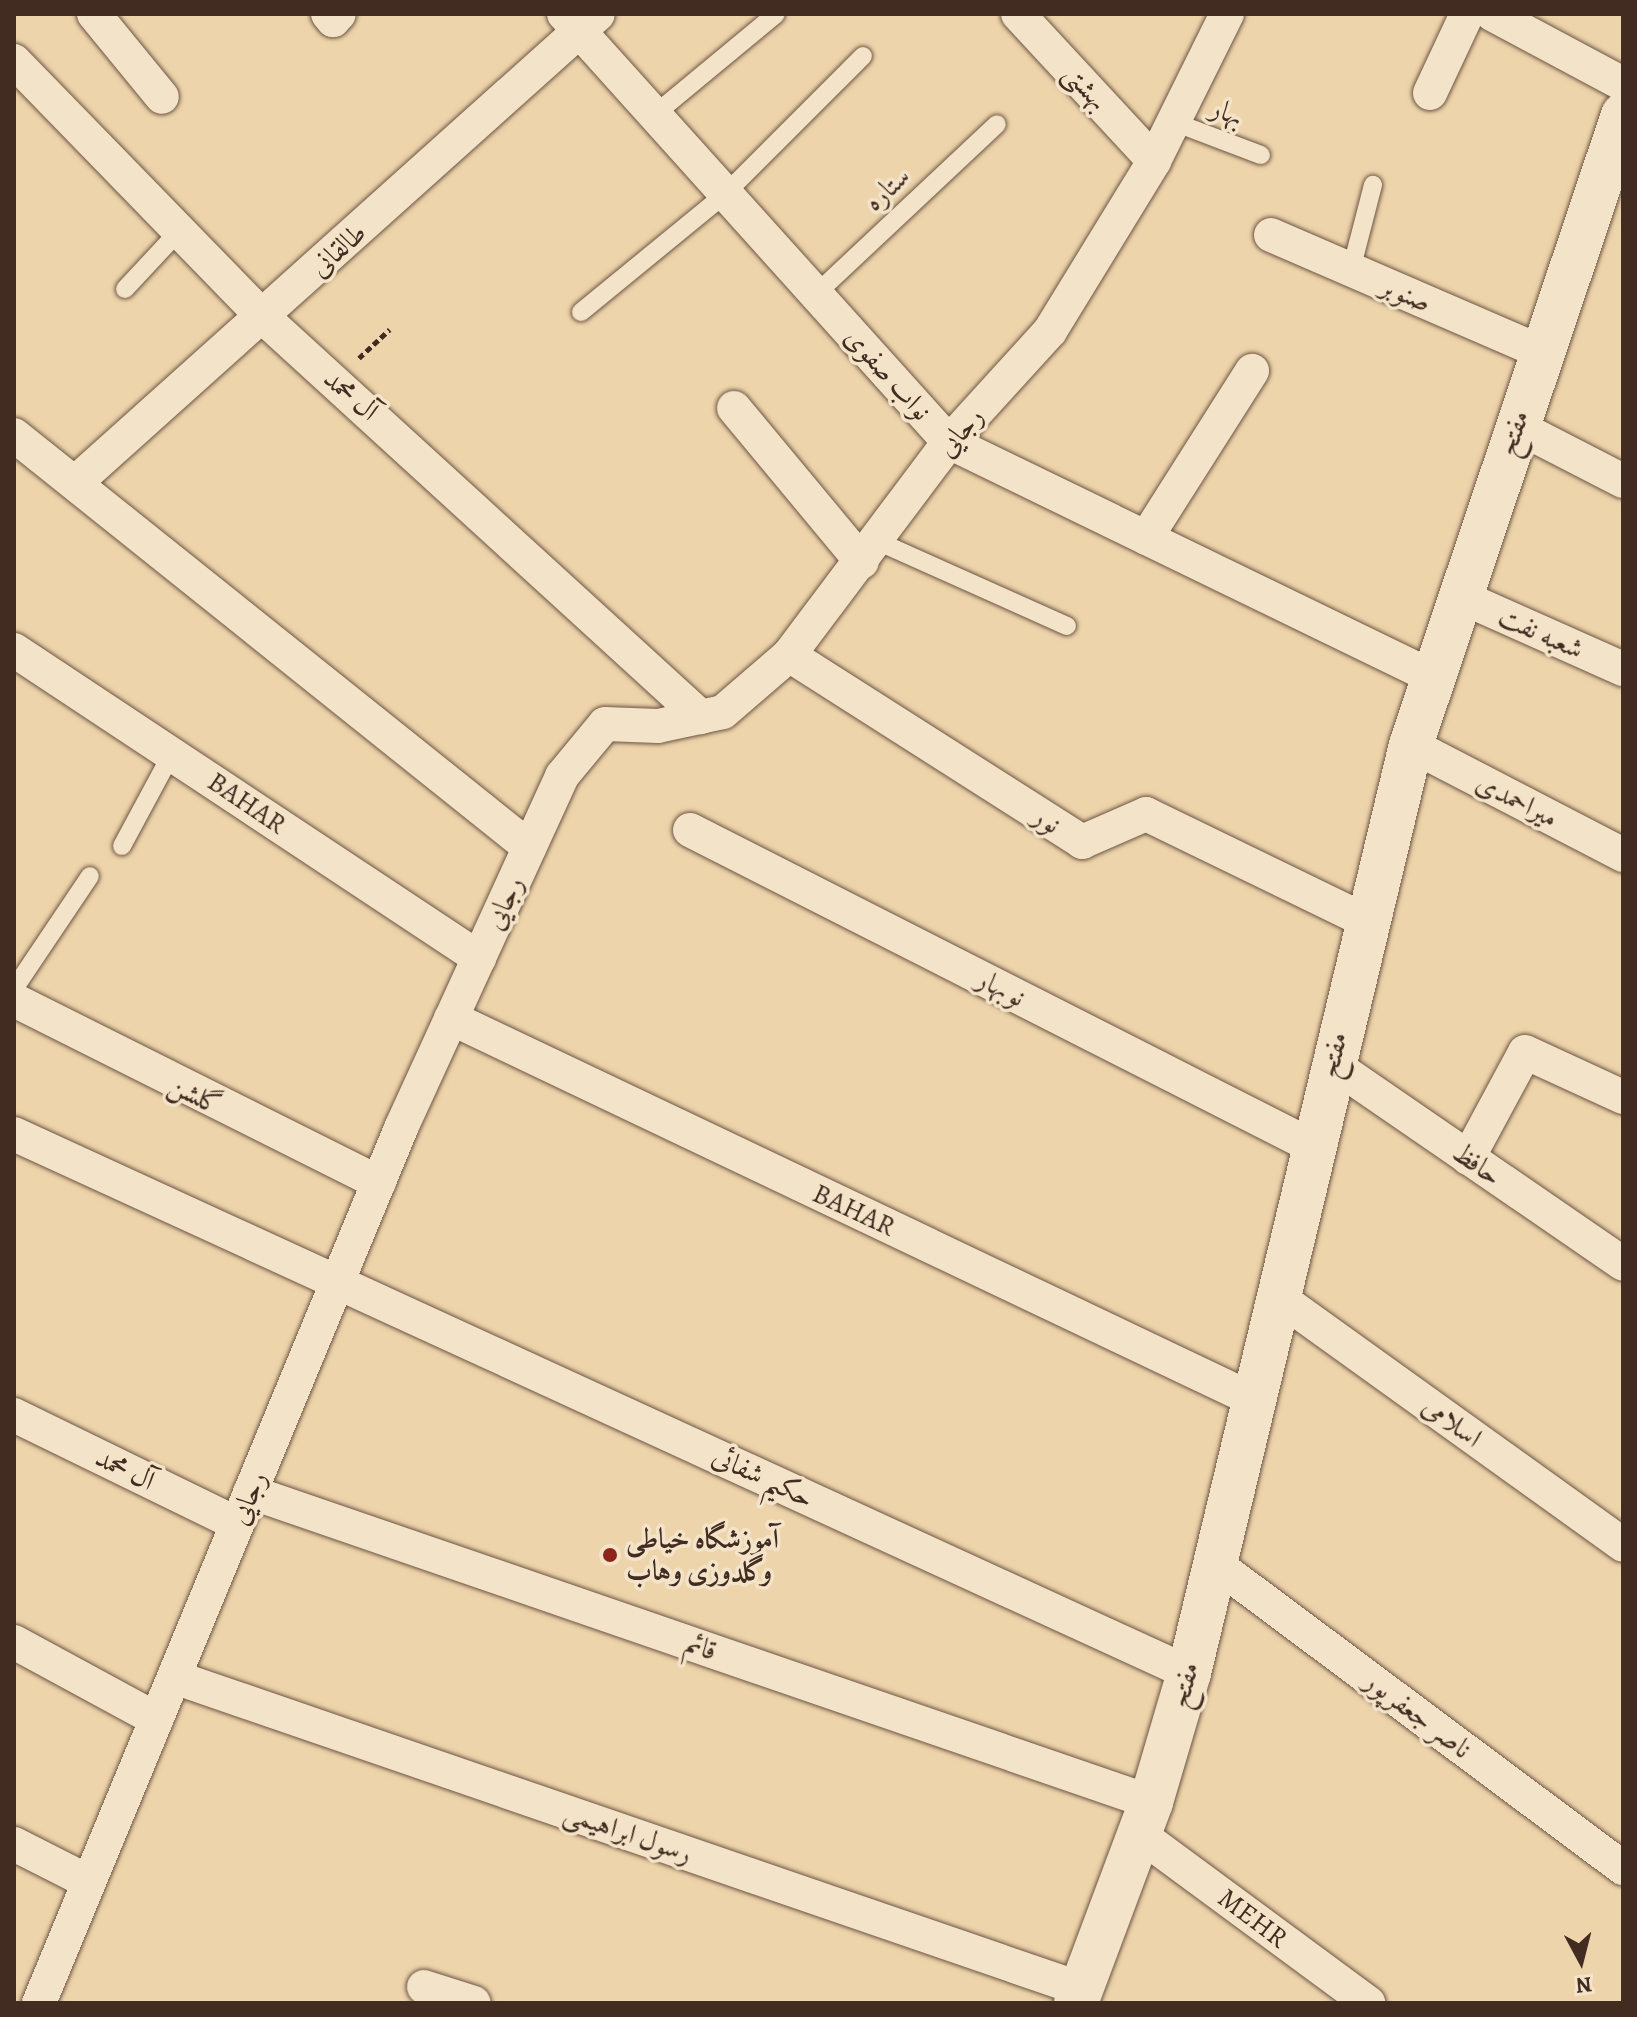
<!DOCTYPE html>
<meta charset="utf-8">
<style>
body{margin:0}
#map{position:relative;width:1637px;height:2017px;overflow:hidden;background:#edd4ab;font-family:Alegreya,Amiri,serif}
div>[style]{position:absolute}
.path>*{height:5px;margin-top:-2.5px;transform-origin:0;background:repeating-linear-gradient(90deg,#422b20 0 6px,transparent 0 10px)}
.roads{filter:drop-shadow(0 0 2px #6d5543) drop-shadow(0 0 2px #6d5543)}
.lane>*{height:18px;margin:-9px;padding:0 9px;transform-origin:9px;border-radius:9px;background:#f3e3c8}
.street>*{height:34px;margin:-17px;padding:0 17px;transform-origin:17px;border-radius:17px;background:#f3e3c8}
.secondary>*{height:44px;margin:-22px;padding:0 22px;transform-origin:22px;border-radius:22px;background:#f3e3c8}
.dots>*{width:22px;height:22px;translate:-50% -50%;box-sizing:border-box;border:4px solid #f3e3c8;border-radius:50%}
span{translate:-50% -50%;white-space:nowrap;text-align:center;line-height:1.15;-webkit-text-stroke:7px #f3e3c8;paint-order:stroke}
.street-label{font-size:28px;color:#422b20}
.poi-label{font-size:28px;color:#422b20;font-weight:700}
.left{translate:0 -50%;text-align:left}
.frame{position:absolute;inset:0;border:16px solid #422b20;pointer-events:none}
.north{position:absolute;left:1541px;top:1921px;width:80px;height:80px;-webkit-text-stroke:6px #f3e3c8;paint-order:stroke;rotate:173deg;font-size:22px;font-weight:700;line-height:32px;text-align:center;color:#422b20}
.north::after{content:'';display:block;margin:auto;width:28px;height:36px;background:#422b20;clip-path:polygon(50% 0,100% 100%,50% 72%,0 100%)}
</style>
<div id="map">
<div class="path">
<i style="left:359px;top:358px;width:42px;rotate:-43.1deg"></i>
</div>
<div class="roads">
<div class="lane">
<i style="left:654px;top:115px;width:158px;rotate:-39.6deg"></i>
<i style="left:1174px;top:122px;width:93px;rotate:20.8deg"></i>
<i style="left:1351px;top:270px;width:88px;rotate:-75.5deg"></i>
<i style="left:125px;top:289px;width:79px;rotate:-47deg"></i>
<i style="left:816px;top:294px;width:248px;rotate:-43.2deg"></i>
<i style="left:581px;top:312px;width:186px;rotate:-39.3deg"></i>
<i style="left:725px;top:194px;width:195px;rotate:-45deg"></i>
<i style="left:877px;top:541px;width:208px;rotate:24.1deg"></i>
<i style="left:122px;top:846px;width:106px;rotate:-61.7deg"></i>
<i style="left:14px;top:989px;width:136px;rotate:-56.1deg"></i>
</div>
<div class="street">
<i style="left:94px;top:14px;width:107px;rotate:50.7deg"></i>
<i style="left:328px;top:14px;width:8px;rotate:50deg"></i>
<i style="left:333px;top:20px;width:8px;rotate:-45deg"></i>
<i style="left:564px;top:14px;width:576px;rotate:48.03deg"></i>
<i style="left:949px;top:442px;width:538px;rotate:25.9deg"></i>
<i style="left:1018px;top:14px;width:200px;rotate:47.2deg"></i>
<i style="left:1492px;top:14px;width:149px;rotate:28.1deg"></i>
<i style="left:14px;top:61px;width:359px;rotate:45.8deg"></i>
<i style="left:264px;top:318px;width:592px;rotate:42.4deg"></i>
<i style="left:1430px;top:93px;width:87px;rotate:-64.9deg"></i>
<i style="left:1271px;top:235px;width:294px;rotate:23.4deg"></i>
<i style="left:734px;top:408px;width:200px;rotate:50.3deg"></i>
<i style="left:1516px;top:426px;width:120px;rotate:27.2deg"></i>
<i style="left:14px;top:435px;width:660px;rotate:38.66deg"></i>
<i style="left:75px;top:483px;width:702px;rotate:-41.88deg"></i>
<i style="left:1146px;top:538px;width:198px;rotate:-57.6deg"></i>
<i style="left:1459px;top:596px;width:180px;rotate:24deg"></i>
<i style="left:14px;top:650px;width:558px;rotate:33.52deg"></i>
<i style="left:789px;top:655px;width:348px;rotate:32.5deg"></i>
<i style="left:1082px;top:842px;width:70px;rotate:-23.6deg"></i>
<i style="left:1146px;top:814px;width:242px;rotate:25.9deg"></i>
<i style="left:1411px;top:745px;width:239px;rotate:27.4deg"></i>
<i style="left:690px;top:830px;width:698px;rotate:26.93deg"></i>
<i style="left:14px;top:1000px;width:408px;rotate:26.6deg"></i>
<i style="left:451px;top:1018px;width:891px;rotate:25.44deg"></i>
<i style="left:1331px;top:1063px;width:354px;rotate:34.5deg"></i>
<i style="left:14px;top:1134px;width:1293px;rotate:24.64deg"></i>
<i style="left:1468px;top:1158px;width:120px;rotate:-61.7deg"></i>
<i style="left:1525px;top:1052px;width:108px;rotate:24.7deg"></i>
<i style="left:1281px;top:1299px;width:421px;rotate:35.7deg"></i>
<i style="left:14px;top:1415px;width:248px;rotate:26deg"></i>
<i style="left:250px;top:1492px;width:953px;rotate:18.99deg"></i>
<i style="left:1213px;top:1562px;width:512px;rotate:36.74deg"></i>
<i style="left:14px;top:1642px;width:162px;rotate:28.5deg"></i>
<i style="left:174px;top:1677px;width:959px;rotate:18.98deg"></i>
<i style="left:1139px;top:1834px;width:285px;rotate:36.4deg"></i>
<i style="left:14px;top:1844px;width:84px;rotate:26.9deg"></i>
<i style="left:424px;top:1987px;width:52px;rotate:17.7deg"></i>
<i style="left:39px;top:2003px;width:947px;rotate:-67.52deg"></i>
<i style="left:401px;top:1128px;width:387px;rotate:-65.4deg"></i>
<i style="left:562px;top:776px;width:67px;rotate:-50.4deg"></i>
<i style="left:605px;top:724px;width:53px;rotate:2.2deg"></i>
<i style="left:658px;top:726px;width:66px;rotate:-12.2deg"></i>
<i style="left:723px;top:712px;width:87px;rotate:-40.8deg"></i>
<i style="left:789px;top:655px;width:266px;rotate:-53.1deg"></i>
<i style="left:949px;top:442px;width:150px;rotate:-47.7deg"></i>
<i style="left:1050px;top:331px;width:199px;rotate:-58.5deg"></i>
<i style="left:1154px;top:161px;width:164px;rotate:-63.6deg"></i>
</div>
<div class="secondary">
<i style="left:1076px;top:2003px;width:215px;rotate:-69.5deg"></i>
<i style="left:1151px;top:1802px;width:134px;rotate:-73.6deg"></i>
<i style="left:1189px;top:1673px;width:954px;rotate:-76.55deg"></i>
<i style="left:1411px;top:745px;width:665px;rotate:-71.4deg"></i>
</div>
</div>
<div class="dots">
<i style="left:610px;top:1555px;background:#8f2418"></i>
</div>
<div class="street-label">
<span style="left:1086px;top:87px;rotate:47deg">بهشتی</span>
<span style="left:1227px;top:112px;rotate:21deg">بهار</span>
<span style="left:887px;top:189px;rotate:-43deg">ستاره</span>
<span style="left:338px;top:250px;rotate:-42deg">طالقانی</span>
<span style="left:1406px;top:294px;rotate:23deg">صنوبر</span>
<span style="left:888px;top:374px;rotate:48deg">نواب صفوی</span>
<span style="left:351px;top:395px;rotate:41deg">آل محمد</span>
<span style="left:960px;top:432px;rotate:-50deg">رجایی</span>
<span style="left:1513px;top:433px;rotate:-71deg">مفتح</span>
<span style="left:1541px;top:633px;rotate:24deg">شعبه نفت</span>
<span style="left:1517px;top:800px;rotate:27deg">میراحمدی</span>
<span style="left:247px;top:803px;rotate:34deg">BAHAR</span>
<span style="left:1047px;top:820px;rotate:33deg">نور</span>
<span style="left:504px;top:903px;rotate:-65deg">رجایی</span>
<span style="left:1001px;top:988px;rotate:27deg">نوبهار</span>
<span style="left:1333px;top:1055px;rotate:-77deg">مفتح</span>
<span style="left:195px;top:1095px;rotate:26deg">گلشن</span>
<span style="left:1477px;top:1164px;rotate:34deg">حافظ</span>
<span style="left:854px;top:1210px;rotate:25deg">BAHAR</span>
<span style="left:1452px;top:1422px;rotate:36deg">اسلامی</span>
<span style="left:125px;top:1469px;rotate:26deg">آل محمد</span>
<span style="left:763px;top:1477px;rotate:25deg">حکیم شفائی</span>
<span style="left:248px;top:1498px;rotate:-67deg">رجایی</span>
<span style="left:701px;top:1647px;rotate:19deg">قائم</span>
<span style="left:1184px;top:1685px;rotate:-75deg">مفتح</span>
<span style="left:1418px;top:1715px;rotate:37deg">ناصر جعفرپور</span>
<span style="left:628px;top:1833px;rotate:19deg">رسول ابراهیمی</span>
<span style="left:1253px;top:1918px;rotate:37deg">MEHR</span>
</div>
<div class="poi-label">
<span class="left" style="left:626px;top:1555px">آموزشگاه خیاطی<br>وگلدوزی وهاب</span>
</div>
<div class="frame"></div>
<div class="north">N</div>
</div>
